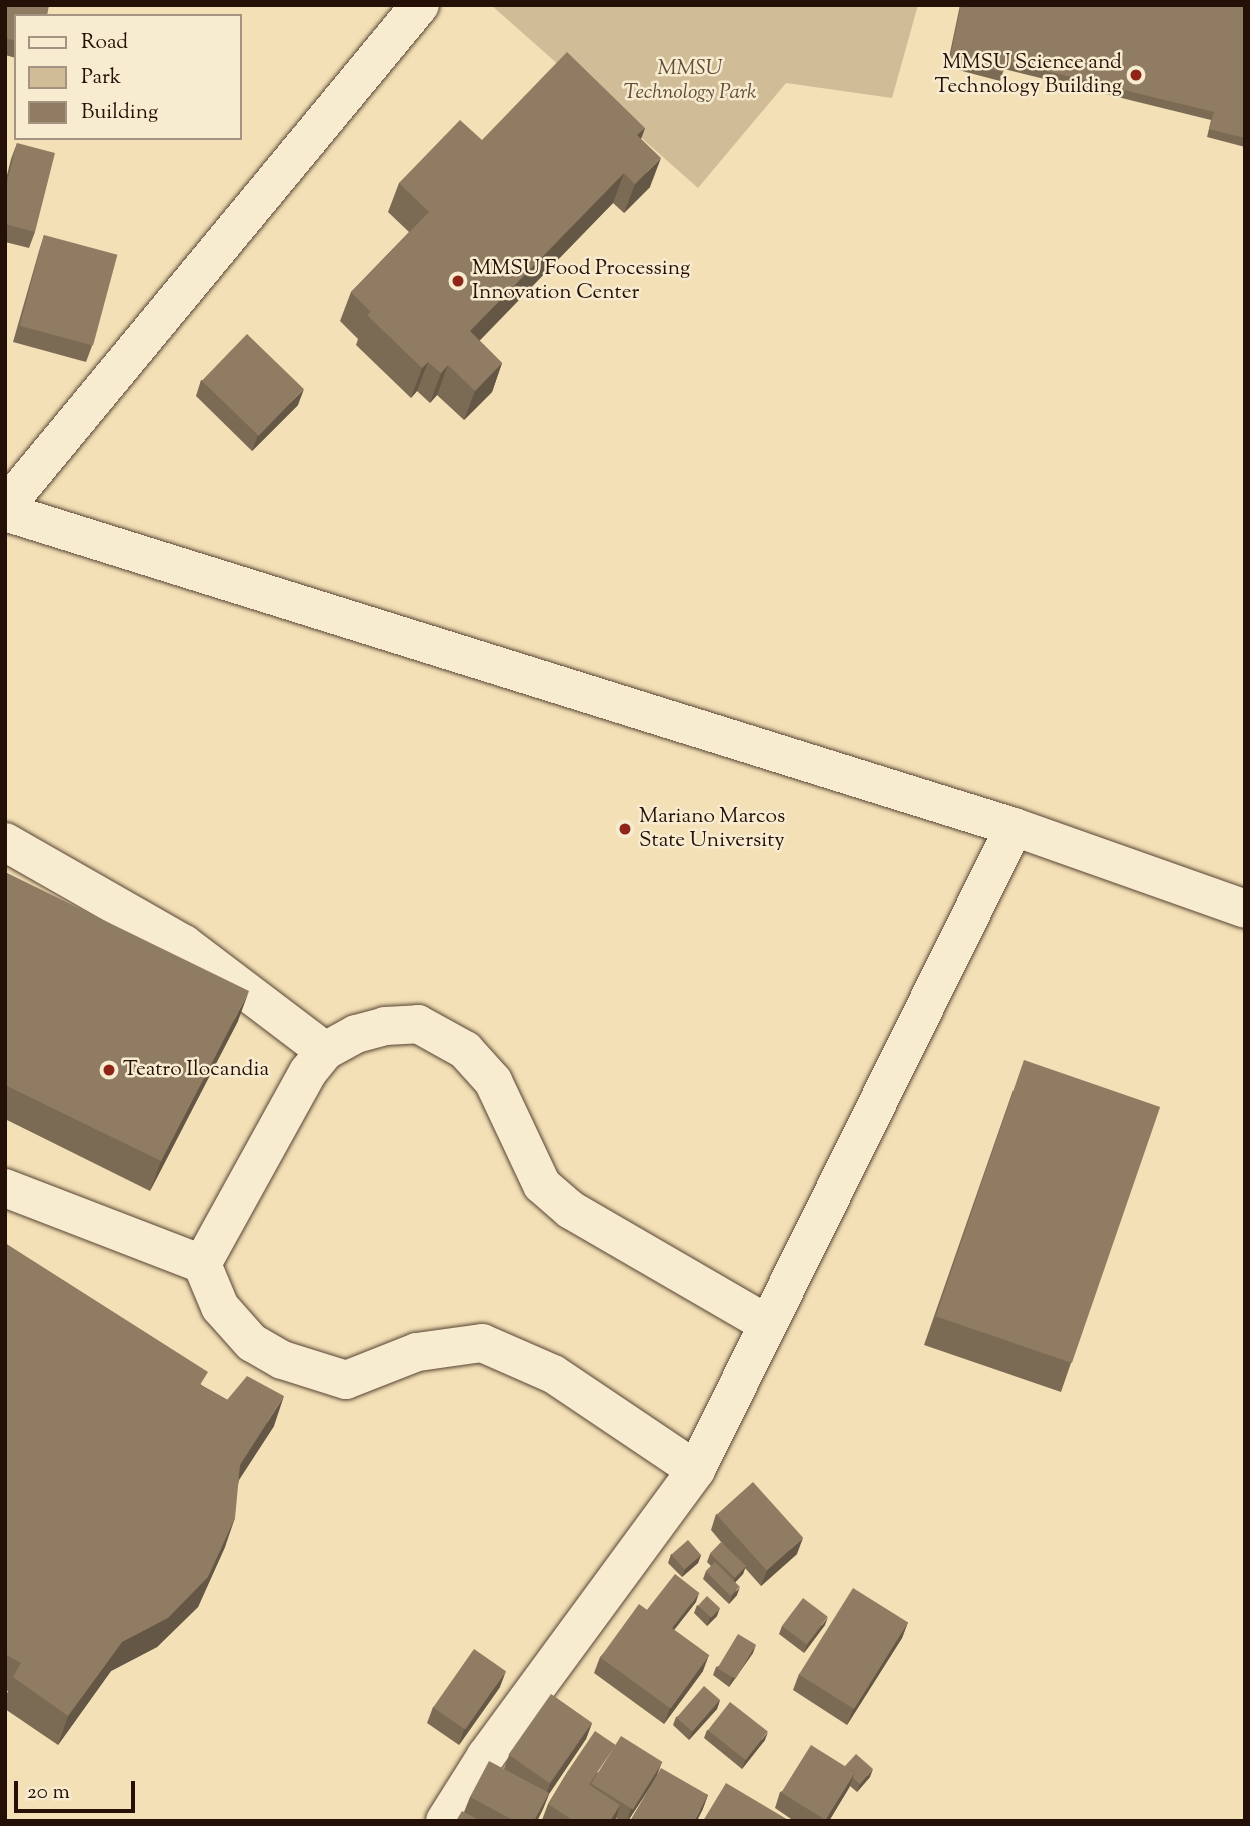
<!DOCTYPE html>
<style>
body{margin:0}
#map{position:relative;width:1250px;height:1826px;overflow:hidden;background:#f3e0b6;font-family:"Sorts Mill Goudy",serif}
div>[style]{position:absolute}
.green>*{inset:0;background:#d0bd98}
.roads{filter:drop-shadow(0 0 2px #584433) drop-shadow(0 0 2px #584433)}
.minor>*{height:38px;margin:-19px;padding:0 19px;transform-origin:19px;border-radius:19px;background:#f7ebd0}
.wall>*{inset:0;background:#7c6b54}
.shaded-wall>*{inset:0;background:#655745}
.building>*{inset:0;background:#907c62;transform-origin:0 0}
.dots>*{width:19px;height:19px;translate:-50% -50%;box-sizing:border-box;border:4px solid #f7ebd0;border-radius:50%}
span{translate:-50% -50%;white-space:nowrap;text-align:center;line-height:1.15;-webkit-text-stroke:5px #f7ebd0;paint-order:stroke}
.poi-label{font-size:21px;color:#251007}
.right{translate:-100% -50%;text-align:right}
.left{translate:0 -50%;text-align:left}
.park-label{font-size:21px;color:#614d3a;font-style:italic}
.frame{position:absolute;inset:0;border:7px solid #251007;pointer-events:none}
.legend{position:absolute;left:14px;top:14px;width:228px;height:126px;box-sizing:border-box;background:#f7ebd0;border:2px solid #a39380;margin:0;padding:9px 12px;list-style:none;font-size:21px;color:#251007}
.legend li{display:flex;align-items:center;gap:14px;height:35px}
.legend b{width:35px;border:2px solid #a39380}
.scale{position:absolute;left:14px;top:1781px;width:121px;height:32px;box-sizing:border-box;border:4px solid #251007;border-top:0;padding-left:9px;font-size:21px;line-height:24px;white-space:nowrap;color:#251007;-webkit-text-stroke:5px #f7ebd0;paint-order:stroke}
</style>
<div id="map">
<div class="green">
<i style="clip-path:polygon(491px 5px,918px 5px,892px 98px,786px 83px,698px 188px)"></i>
</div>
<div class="roads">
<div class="minor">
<i style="left:5px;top:507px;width:651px;rotate:-50.42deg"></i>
<i style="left:5px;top:512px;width:1057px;rotate:17.34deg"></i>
<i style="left:1014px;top:827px;width:245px;rotate:19.5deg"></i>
<i style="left:5px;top:842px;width:206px;rotate:29.7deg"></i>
<i style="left:184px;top:944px;width:177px;rotate:37.2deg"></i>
<i style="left:5px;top:1188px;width:211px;rotate:21.1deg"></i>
<i style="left:696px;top:1470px;width:172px;rotate:-146.1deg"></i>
<i style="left:553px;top:1374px;width:77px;rotate:-156.4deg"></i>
<i style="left:482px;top:1343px;width:66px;rotate:172.1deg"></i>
<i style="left:417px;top:1352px;width:76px;rotate:158.5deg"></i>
<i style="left:346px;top:1380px;width:67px;rotate:-162.6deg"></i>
<i style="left:282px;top:1360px;width:34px;rotate:-150deg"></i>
<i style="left:252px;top:1343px;width:48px;rotate:-131.6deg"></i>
<i style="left:220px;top:1307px;width:47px;rotate:-112.7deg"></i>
<i style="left:202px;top:1264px;width:219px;rotate:-61.1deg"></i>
<i style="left:308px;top:1072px;width:27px;rotate:-51deg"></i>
<i style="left:325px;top:1051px;width:35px;rotate:-29deg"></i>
<i style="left:356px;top:1034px;width:30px;rotate:-15deg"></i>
<i style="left:385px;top:1026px;width:33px;rotate:-3deg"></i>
<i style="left:418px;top:1024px;width:54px;rotate:29deg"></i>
<i style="left:465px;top:1050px;width:42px;rotate:47.9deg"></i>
<i style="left:493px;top:1081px;width:115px;rotate:64.8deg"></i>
<i style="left:542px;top:1185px;width:38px;rotate:41deg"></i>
<i style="left:571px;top:1210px;width:225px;rotate:30.1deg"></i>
<i style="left:445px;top:1821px;width:77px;rotate:-57.8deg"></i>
<i style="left:486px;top:1756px;width:355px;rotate:-53.7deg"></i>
<i style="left:696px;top:1470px;width:717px;rotate:-63.68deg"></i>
</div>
</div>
<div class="wall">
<i style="clip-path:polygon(5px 5px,16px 16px,16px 58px,5px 55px)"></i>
<i style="clip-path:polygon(960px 5px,1245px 5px,1245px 147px,1207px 137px,1211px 120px,1004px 69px,1000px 81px,947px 67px)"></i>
<i style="clip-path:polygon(645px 128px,641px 139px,650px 187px,624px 213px,613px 203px,479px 340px,502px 363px,492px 392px,464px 420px,437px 395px,430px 403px,417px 391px,411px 398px,356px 345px,358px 339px,340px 321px,351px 292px,409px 232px,388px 212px,399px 183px,482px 140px)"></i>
<i style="clip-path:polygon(17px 143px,35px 232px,29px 248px,5px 242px,5px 183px,11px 159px)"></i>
<i style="clip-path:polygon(44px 235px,92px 346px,86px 362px,13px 342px,39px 251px)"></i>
<i style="clip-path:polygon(201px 380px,298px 405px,252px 451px,196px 396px)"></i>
<i style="clip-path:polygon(5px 872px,238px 1021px,150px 1191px,5px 1119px)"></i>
<i style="clip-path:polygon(1013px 1090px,1071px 1363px,1061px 1392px,924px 1345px)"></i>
<i style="clip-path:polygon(5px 1243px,203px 1386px,274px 1426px,239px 1480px,225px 1547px,198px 1607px,157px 1647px,111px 1671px,58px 1745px,5px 1709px,5px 1698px,8px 1691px,5px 1690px)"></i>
<i style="clip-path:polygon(716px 1514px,797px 1554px,761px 1586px,745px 1568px,743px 1574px,735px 1582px,737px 1595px,729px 1604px,703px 1579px,706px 1571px,711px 1566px,707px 1562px,710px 1554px,727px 1549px,711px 1530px)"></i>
<i style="clip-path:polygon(671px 1554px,701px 1555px,698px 1563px,682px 1577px,668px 1563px)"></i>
<i style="clip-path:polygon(696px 1602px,674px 1630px,703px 1671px,664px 1724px,594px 1673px,600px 1657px,647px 1610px)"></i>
<i style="clip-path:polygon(697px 1605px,717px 1616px,707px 1626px,694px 1613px)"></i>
<i style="clip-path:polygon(908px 1622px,902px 1638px,847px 1725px,793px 1690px,799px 1674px)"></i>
<i style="clip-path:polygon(825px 1625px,804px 1653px,779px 1634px,782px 1626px)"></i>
<i style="clip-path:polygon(753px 1653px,729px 1687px,713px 1675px,716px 1667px)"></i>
<i style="clip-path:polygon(500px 1687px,459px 1745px,427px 1723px,433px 1707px)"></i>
<i style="clip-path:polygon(720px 1700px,717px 1709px,689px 1740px,673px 1725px,676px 1717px)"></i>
<i style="clip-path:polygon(592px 1723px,586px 1739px,549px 1794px,543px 1809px,537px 1821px,456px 1821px,464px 1812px,470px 1797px,504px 1769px,509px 1755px)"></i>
<i style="clip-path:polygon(707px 1730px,765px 1740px,742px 1769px,704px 1738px)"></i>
<i style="clip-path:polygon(845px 1766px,870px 1777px,857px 1792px,850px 1786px,829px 1821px,794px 1821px,775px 1808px,780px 1792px)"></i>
<i style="clip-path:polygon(568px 1771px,657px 1775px,708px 1795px,702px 1811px,650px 1787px,628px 1821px,619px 1821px,616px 1818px,615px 1821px,543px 1821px,542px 1820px,548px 1804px)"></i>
</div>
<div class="shaded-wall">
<i style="clip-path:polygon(645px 128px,634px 157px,637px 135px)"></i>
<i style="clip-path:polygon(661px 158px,650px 187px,624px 213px,635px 184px)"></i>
<i style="clip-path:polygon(624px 173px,613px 203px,460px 361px,470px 331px)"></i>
<i style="clip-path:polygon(428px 362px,417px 391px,411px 398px,422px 368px)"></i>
<i style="clip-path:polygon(502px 363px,492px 392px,464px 420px,475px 391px)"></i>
<i style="clip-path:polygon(448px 365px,437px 395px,430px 403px,441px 373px)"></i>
<i style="clip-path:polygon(304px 389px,298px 405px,252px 451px,258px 435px)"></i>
<i style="clip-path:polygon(249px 991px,238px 1021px,150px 1191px,161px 1161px)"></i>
<i style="clip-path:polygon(284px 1396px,274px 1426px,229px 1495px,240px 1465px)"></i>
<i style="clip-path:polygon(235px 1518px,225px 1547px,198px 1607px,157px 1647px,111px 1671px,58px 1745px,68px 1716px,122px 1642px)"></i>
<i style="clip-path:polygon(803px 1538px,797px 1554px,761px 1586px,767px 1570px)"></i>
<i style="clip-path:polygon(701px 1555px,698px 1563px,682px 1577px,685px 1569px)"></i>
<i style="clip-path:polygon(746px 1566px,743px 1574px,732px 1586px,735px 1578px)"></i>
<i style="clip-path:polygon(740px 1587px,737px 1595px,729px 1604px,732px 1596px)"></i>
<i style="clip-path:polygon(699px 1593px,696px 1602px,667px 1639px,670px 1631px)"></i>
<i style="clip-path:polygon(720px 1608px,717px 1616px,707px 1626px,710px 1618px)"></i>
<i style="clip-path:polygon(828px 1617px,825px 1625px,804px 1653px,807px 1645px)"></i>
<i style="clip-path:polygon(908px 1622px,902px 1638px,847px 1725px,853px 1709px)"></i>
<i style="clip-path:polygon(756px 1645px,753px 1653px,729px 1687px,732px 1678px)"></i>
<i style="clip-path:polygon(709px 1655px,703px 1671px,664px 1724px,670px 1708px)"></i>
<i style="clip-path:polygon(506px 1671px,500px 1687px,459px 1745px,464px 1729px)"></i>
<i style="clip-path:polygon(720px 1700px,717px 1709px,689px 1740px,692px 1732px)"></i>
<i style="clip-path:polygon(592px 1723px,586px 1739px,549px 1794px,543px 1809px,537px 1821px,534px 1821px,544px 1800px,550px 1784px)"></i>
<i style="clip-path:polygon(768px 1732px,765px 1740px,742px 1769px,745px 1760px)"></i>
<i style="clip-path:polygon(662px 1762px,656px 1778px,628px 1821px,627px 1821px,631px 1809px)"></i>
<i style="clip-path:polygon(873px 1769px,870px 1777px,857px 1792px,860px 1784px)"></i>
<i style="clip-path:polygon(855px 1772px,849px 1788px,829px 1821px,824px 1821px)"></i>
<i style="clip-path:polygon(708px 1795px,702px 1811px,697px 1821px,694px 1821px)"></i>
<i style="clip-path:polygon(620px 1805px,615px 1821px,610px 1821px)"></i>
</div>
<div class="building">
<i style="clip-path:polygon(5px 5px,49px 5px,47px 16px,16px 16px,16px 41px,5px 38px)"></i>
<i style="clip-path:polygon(961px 5px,1245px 5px,1245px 138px,1209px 129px,1214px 112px,1006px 61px,1003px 72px,950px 59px)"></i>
<i style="clip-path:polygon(567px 52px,645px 128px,637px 135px,661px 158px,635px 184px,624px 173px,470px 331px,502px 363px,475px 391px,448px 365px,441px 373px,428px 362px,422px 368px,367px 315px,371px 312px,351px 292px,429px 212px,399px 183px,460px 120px,482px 140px)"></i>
<i style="clip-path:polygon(17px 143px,55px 153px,35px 232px,5px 224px,5px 190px)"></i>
<i style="left:44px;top:235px;width:76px;height:94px;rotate:15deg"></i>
<i style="left:247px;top:334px;width:79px;height:65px;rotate:44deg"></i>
<i style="clip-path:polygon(5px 872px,249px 991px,161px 1161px,5px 1085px)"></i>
<i style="left:1024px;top:1060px;width:144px;height:271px;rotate:19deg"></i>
<i style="clip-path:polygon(5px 1243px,208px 1372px,200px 1385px,227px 1400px,247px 1376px,284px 1396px,240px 1465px,235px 1518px,208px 1577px,168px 1618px,122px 1642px,68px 1716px,13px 1677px,21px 1663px,5px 1654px)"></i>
<i style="left:753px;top:1482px;width:75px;height:49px;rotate:48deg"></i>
<i style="left:688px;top:1540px;width:20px;height:22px;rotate:49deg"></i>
<i style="left:721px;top:1542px;width:35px;height:16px;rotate:44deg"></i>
<i style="left:715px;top:1562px;width:35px;height:13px;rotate:45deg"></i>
<i style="left:675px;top:1574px;width:31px;height:46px;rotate:38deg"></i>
<i style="left:853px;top:1588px;width:65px;height:102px;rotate:32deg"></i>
<i style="left:707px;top:1596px;width:18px;height:13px;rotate:43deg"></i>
<i style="left:803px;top:1598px;width:31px;height:35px;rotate:37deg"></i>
<i style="left:639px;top:1604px;width:87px;height:66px;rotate:36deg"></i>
<i style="left:738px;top:1634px;width:21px;height:40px;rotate:31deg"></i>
<i style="left:474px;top:1649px;width:39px;height:71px;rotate:35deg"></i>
<i style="left:704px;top:1686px;width:21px;height:42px;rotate:41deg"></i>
<i style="left:551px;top:1694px;width:50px;height:74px;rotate:35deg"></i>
<i style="left:730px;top:1702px;width:48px;height:36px;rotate:38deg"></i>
<i style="left:595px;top:1731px;width:25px;height:49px;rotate:34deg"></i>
<i style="left:621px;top:1736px;width:49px;height:56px;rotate:32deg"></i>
<i style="left:811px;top:1745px;width:52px;height:56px;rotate:32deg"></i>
<i style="clip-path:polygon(856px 1754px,873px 1769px,860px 1784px,853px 1778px,855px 1772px,845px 1766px)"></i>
<i style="clip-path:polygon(489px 1761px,549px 1793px,534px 1821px,515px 1821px,470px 1797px)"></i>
<i style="clip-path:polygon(661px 1768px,708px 1795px,694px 1821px,630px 1821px)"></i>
<i style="clip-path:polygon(568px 1771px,620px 1805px,610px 1821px,574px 1821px,548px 1804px)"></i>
<i style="clip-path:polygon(726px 1783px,790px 1821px,703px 1821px)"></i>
<i style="clip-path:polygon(462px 1811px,481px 1821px,456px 1821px)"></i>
</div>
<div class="dots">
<i style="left:1136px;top:75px;background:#8f2418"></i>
<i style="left:458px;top:281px;background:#8f2418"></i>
<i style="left:625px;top:829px;background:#8f2418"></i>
<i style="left:109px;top:1070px;background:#8f2418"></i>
</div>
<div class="poi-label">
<span class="right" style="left:1122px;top:75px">MMSU Science and<br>Technology Building</span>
<span class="left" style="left:472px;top:281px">MMSU Food Processing<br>Innovation Center</span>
<span class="left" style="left:639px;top:829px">Mariano Marcos<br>State University</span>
<span class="left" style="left:123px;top:1070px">Teatro Ilocandia</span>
</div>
<div class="park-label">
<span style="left:690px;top:81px">MMSU<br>Technology Park</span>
</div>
<div class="frame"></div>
<ul class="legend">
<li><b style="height:9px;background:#f7ebd0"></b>Road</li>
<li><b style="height:19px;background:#d0bd98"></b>Park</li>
<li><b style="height:19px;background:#907c62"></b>Building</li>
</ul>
<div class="scale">20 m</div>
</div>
